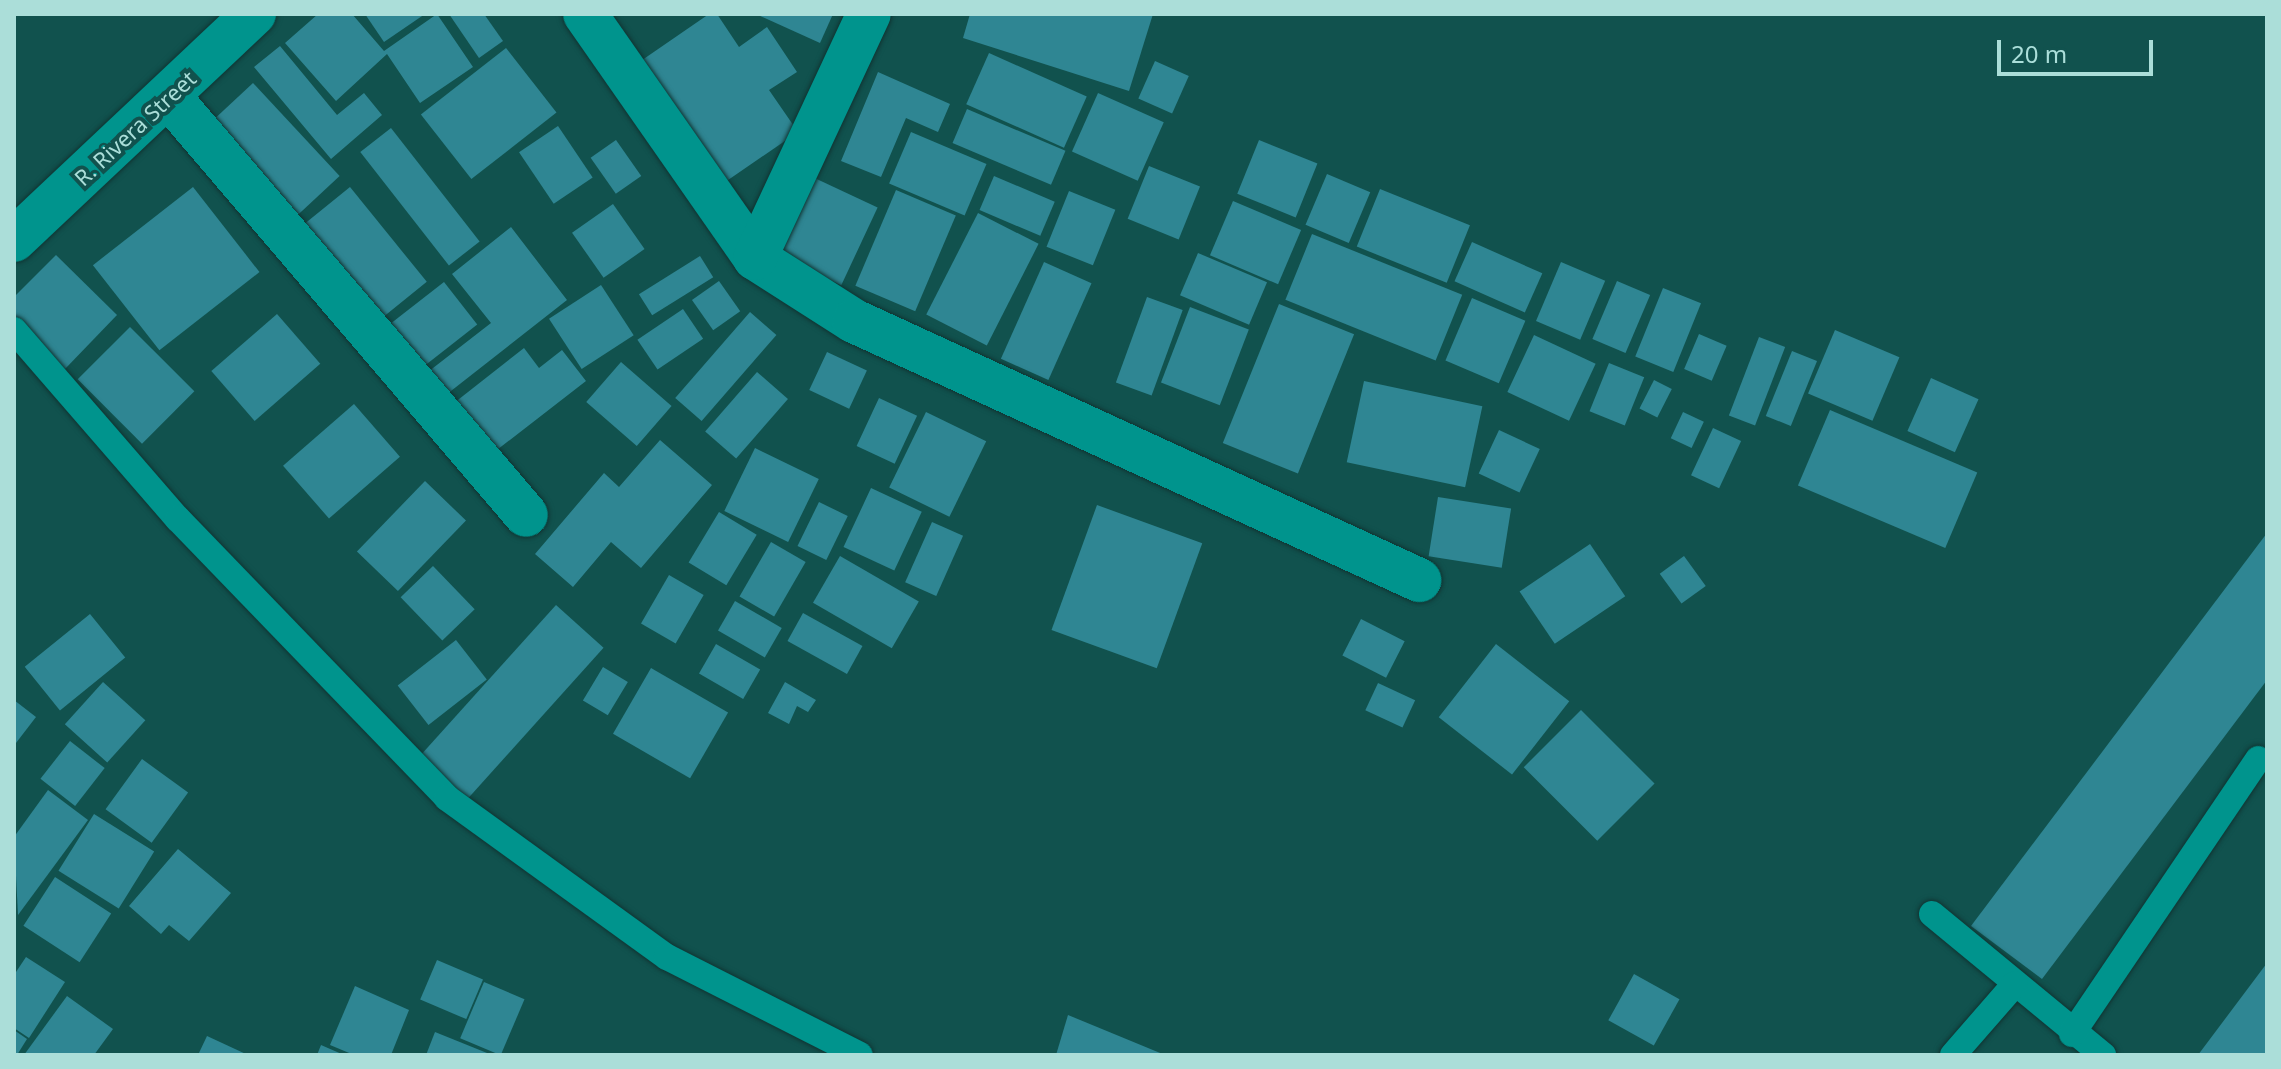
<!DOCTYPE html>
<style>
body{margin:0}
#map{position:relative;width:2281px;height:1069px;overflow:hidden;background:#11524e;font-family:"Noto Sans",sans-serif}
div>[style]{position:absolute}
.building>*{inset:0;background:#2f8693;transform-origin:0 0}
.roads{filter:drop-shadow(0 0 2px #103432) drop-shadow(0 0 2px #103432)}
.lane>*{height:26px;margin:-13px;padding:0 13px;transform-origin:13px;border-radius:13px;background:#00948d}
.street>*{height:44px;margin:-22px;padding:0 22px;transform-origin:22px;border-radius:22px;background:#00948d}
span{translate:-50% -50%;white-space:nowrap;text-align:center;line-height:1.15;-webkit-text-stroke:8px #11524e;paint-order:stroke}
.street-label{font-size:22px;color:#abded9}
.frame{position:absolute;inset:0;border:16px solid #abded9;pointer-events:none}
.scale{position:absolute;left:1997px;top:40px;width:156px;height:36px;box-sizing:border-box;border:4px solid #abded9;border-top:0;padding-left:10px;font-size:24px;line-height:28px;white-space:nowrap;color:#abded9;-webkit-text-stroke:6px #11524e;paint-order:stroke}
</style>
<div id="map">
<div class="building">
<i style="clip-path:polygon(318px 14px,352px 14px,384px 51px,437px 14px,473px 67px,420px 103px,387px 54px,336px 101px,285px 43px)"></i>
<i style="clip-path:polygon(365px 14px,425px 14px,384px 42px)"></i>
<i style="clip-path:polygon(449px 14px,484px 14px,503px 41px,479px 58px)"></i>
<i style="clip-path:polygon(709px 14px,717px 14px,739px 47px,767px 27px,797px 72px,769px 90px,798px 132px,715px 189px,632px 67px)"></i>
<i style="clip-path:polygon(756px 14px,833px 14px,820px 43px)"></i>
<i style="clip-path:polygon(970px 14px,1153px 14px,1129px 91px,963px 38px)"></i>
<i style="clip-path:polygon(280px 46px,337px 115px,364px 93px,382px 115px,331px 159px,254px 67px)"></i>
<i style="left:506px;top:48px;width:82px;height:108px;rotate:52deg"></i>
<i style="left:989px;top:53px;width:107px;height:56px;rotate:24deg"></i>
<i style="left:1155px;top:61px;width:37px;height:41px;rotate:24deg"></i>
<i style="clip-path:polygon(878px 72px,950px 104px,938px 132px,906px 118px,881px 177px,841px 161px)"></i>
<i style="left:253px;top:83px;width:127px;height:69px;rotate:47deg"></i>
<i style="left:1098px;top:93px;width:72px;height:64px;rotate:24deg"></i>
<i style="left:967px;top:109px;width:107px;height:37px;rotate:23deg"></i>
<i style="left:558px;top:126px;width:62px;height:47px;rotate:56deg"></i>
<i style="left:391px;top:128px;width:144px;height:39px;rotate:52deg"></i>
<i style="left:911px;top:132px;width:82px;height:56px;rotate:23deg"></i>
<i style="left:616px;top:140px;width:44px;height:31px;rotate:55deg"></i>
<i style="left:1259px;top:140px;width:63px;height:58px;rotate:22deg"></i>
<i style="left:1149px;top:166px;width:55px;height:57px;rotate:22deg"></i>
<i style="left:806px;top:174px;width:79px;height:86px;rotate:25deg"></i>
<i style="left:1327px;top:174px;width:47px;height:55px;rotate:23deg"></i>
<i style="left:994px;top:176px;width:66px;height:37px;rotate:23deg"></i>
<i style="left:193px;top:187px;width:108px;height:127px;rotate:52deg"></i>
<i style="left:350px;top:187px;width:122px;height:58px;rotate:51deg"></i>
<i style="left:1380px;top:189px;width:97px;height:62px;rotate:22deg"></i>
<i style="left:896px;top:190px;width:65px;height:104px;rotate:23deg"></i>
<i style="left:1069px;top:191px;width:50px;height:60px;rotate:22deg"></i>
<i style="left:1233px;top:201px;width:74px;height:59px;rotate:23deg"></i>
<i style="left:613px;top:204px;width:55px;height:50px;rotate:55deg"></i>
<i style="left:978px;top:213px;width:68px;height:114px;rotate:27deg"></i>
<i style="clip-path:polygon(511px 227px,567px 300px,442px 398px,424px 375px,491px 323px,452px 274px)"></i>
<i style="left:1312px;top:234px;width:162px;height:71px;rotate:22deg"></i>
<i style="left:1472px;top:242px;width:77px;height:43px;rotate:24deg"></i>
<i style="left:1198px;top:253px;width:75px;height:46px;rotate:23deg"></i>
<i style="clip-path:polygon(56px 255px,117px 315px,65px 369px,14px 318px,14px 297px)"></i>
<i style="left:700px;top:256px;width:25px;height:72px;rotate:58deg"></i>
<i style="left:1044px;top:262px;width:52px;height:106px;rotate:24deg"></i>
<i style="left:1561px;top:262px;width:48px;height:64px;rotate:23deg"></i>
<i style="left:719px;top:281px;width:37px;height:33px;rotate:55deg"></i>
<i style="left:1617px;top:281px;width:36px;height:63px;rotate:23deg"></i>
<i style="left:444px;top:282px;width:54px;height:68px;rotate:52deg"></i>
<i style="left:601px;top:285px;width:60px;height:62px;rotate:57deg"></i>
<i style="left:1663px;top:288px;width:41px;height:74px;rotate:22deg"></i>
<i style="left:1147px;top:297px;width:38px;height:91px;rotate:20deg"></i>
<i style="left:1472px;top:298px;width:58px;height:68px;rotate:23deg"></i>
<i style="left:1279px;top:304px;width:81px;height:150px;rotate:22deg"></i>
<i style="left:1190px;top:307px;width:63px;height:81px;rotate:21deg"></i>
<i style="left:683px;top:309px;width:36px;height:55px;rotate:56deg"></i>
<i style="left:750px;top:312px;width:35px;height:114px;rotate:41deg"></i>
<i style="left:277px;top:314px;width:66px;height:87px;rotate:49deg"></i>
<i style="left:130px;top:327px;width:91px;height:74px;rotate:45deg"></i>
<i style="left:1835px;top:330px;width:70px;height:69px;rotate:23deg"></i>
<i style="left:1699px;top:334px;width:30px;height:38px;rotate:23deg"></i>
<i style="left:1534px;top:335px;width:68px;height:63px;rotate:25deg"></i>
<i style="left:1759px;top:337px;width:28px;height:84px;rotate:21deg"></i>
<i style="clip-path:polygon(524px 348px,539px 368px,562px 350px,586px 381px,493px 453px,454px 403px)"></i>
<i style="left:1792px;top:351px;width:27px;height:70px;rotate:22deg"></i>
<i style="left:827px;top:352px;width:44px;height:42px;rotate:25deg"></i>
<i style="left:621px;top:362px;width:67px;height:53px;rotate:41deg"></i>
<i style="left:1609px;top:363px;width:38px;height:52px;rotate:22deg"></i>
<i style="left:757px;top:372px;width:41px;height:79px;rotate:41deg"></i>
<i style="left:1931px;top:378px;width:52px;height:58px;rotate:24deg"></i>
<i style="left:1654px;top:380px;width:20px;height:32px;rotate:27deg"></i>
<i style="left:1364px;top:381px;width:121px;height:83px;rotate:12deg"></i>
<i style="left:879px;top:398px;width:42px;height:53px;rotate:25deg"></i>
<i style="left:354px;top:404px;width:70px;height:94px;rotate:49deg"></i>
<i style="left:1830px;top:410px;width:160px;height:82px;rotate:23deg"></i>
<i style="left:926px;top:412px;width:67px;height:84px;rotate:26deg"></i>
<i style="left:1683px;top:412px;width:23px;height:29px;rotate:25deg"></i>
<i style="left:1713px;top:428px;width:31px;height:52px;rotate:25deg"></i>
<i style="left:1499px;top:430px;width:45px;height:48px;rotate:25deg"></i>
<i style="clip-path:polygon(660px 440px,712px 485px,641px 568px,611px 542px,573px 587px,535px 554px,604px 473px,619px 487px)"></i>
<i style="left:755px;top:448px;width:71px;height:70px;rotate:26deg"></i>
<i style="left:425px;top:481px;width:57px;height:98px;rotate:44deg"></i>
<i style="left:871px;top:488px;width:56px;height:65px;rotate:25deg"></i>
<i style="left:1438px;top:497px;width:74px;height:60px;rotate:9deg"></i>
<i style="left:819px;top:502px;width:32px;height:49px;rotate:26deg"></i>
<i style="left:1097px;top:505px;width:112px;height:133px;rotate:20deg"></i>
<i style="left:719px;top:512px;width:44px;height:59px;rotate:31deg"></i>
<i style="left:932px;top:522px;width:34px;height:66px;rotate:24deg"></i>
<i style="clip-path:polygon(2267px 533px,2267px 680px,2042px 979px,1971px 926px)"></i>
<i style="left:771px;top:542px;width:40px;height:63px;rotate:30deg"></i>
<i style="left:1590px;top:544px;width:63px;height:85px;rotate:56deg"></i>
<i style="left:840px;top:556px;width:91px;height:54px;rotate:30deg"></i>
<i style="left:1684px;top:556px;width:37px;height:30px;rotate:54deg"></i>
<i style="left:433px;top:566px;width:60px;height:45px;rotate:46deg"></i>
<i style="left:669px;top:575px;width:40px;height:56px;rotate:30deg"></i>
<i style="left:735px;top:601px;width:54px;height:34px;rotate:30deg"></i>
<i style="left:556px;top:605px;width:64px;height:203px;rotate:42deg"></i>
<i style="left:803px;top:613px;width:68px;height:32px;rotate:29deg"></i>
<i style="left:90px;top:614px;width:56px;height:84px;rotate:51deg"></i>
<i style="left:1361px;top:619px;width:49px;height:41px;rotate:27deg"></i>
<i style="left:456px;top:640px;width:50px;height:74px;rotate:52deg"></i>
<i style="left:716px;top:644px;width:51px;height:34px;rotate:30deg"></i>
<i style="left:1496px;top:644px;width:93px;height:93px;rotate:38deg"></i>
<i style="left:603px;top:667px;width:29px;height:39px;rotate:31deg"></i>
<i style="left:651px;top:668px;width:89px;height:76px;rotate:30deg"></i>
<i style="left:103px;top:682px;width:57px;height:57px;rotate:42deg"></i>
<i style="clip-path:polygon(785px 682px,816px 700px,808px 712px,797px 706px,789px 724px,768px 713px)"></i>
<i style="left:1378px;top:683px;width:41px;height:30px;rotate:25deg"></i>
<i style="clip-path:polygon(14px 700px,36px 717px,16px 743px,14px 742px)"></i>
<i style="left:1581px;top:710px;width:104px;height:81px;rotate:45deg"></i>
<i style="left:70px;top:741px;width:44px;height:48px;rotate:38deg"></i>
<i style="left:142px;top:759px;width:57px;height:62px;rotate:36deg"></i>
<i style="clip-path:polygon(48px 790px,88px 820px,18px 915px,14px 837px)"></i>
<i style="left:94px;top:814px;width:71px;height:67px;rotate:32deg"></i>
<i style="clip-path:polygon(178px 849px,231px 893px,189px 941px,169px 925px,161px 934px,129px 906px)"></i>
<i style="left:55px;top:877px;width:67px;height:58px;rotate:33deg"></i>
<i style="clip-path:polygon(26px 957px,65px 982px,29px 1038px,14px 1028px,14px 975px)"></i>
<i style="left:437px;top:960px;width:50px;height:43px;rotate:23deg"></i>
<i style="clip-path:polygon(2267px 963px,2267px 1055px,2198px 1055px)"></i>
<i style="left:1634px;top:974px;width:52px;height:53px;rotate:29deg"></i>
<i style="left:484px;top:982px;width:44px;height:61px;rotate:23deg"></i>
<i style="clip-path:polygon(355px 986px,409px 1010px,391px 1055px,354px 1055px,330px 1045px)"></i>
<i style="clip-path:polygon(67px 996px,113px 1029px,94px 1055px,24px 1055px)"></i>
<i style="clip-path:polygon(1068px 1015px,1165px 1055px,1056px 1055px)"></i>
<i style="clip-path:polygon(14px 1030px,27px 1039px,17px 1055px,14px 1055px)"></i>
<i style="clip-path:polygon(435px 1032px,492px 1055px,426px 1055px)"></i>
<i style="clip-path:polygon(207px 1036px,248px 1055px,198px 1055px)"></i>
<i style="clip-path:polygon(321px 1045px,344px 1055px,317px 1055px)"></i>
</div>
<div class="roads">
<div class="lane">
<i style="left:14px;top:330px;width:250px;rotate:49.1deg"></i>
<i style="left:178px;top:519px;width:388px;rotate:46deg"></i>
<i style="left:447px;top:798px;width:271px;rotate:35.9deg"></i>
<i style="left:667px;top:957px;width:216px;rotate:26.9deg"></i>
<i style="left:1932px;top:914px;width:222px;rotate:39.5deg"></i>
<i style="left:2072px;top:1034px;width:332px;rotate:-55.9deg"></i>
<i style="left:1953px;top:1055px;width:94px;rotate:-48.9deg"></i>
</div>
<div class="street">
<i style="left:585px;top:14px;width:297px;rotate:55.1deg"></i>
<i style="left:755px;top:258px;width:117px;rotate:32.5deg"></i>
<i style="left:854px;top:321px;width:622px;rotate:24.63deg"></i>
<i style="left:170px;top:98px;width:548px;rotate:49.51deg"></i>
<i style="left:14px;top:240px;width:330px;rotate:-43.3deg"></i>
<i style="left:755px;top:258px;width:269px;rotate:-65deg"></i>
</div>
</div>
<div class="street-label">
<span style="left:135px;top:128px;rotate:-43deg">R. Rivera Street</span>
</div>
<div class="frame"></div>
<div class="scale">20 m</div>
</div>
